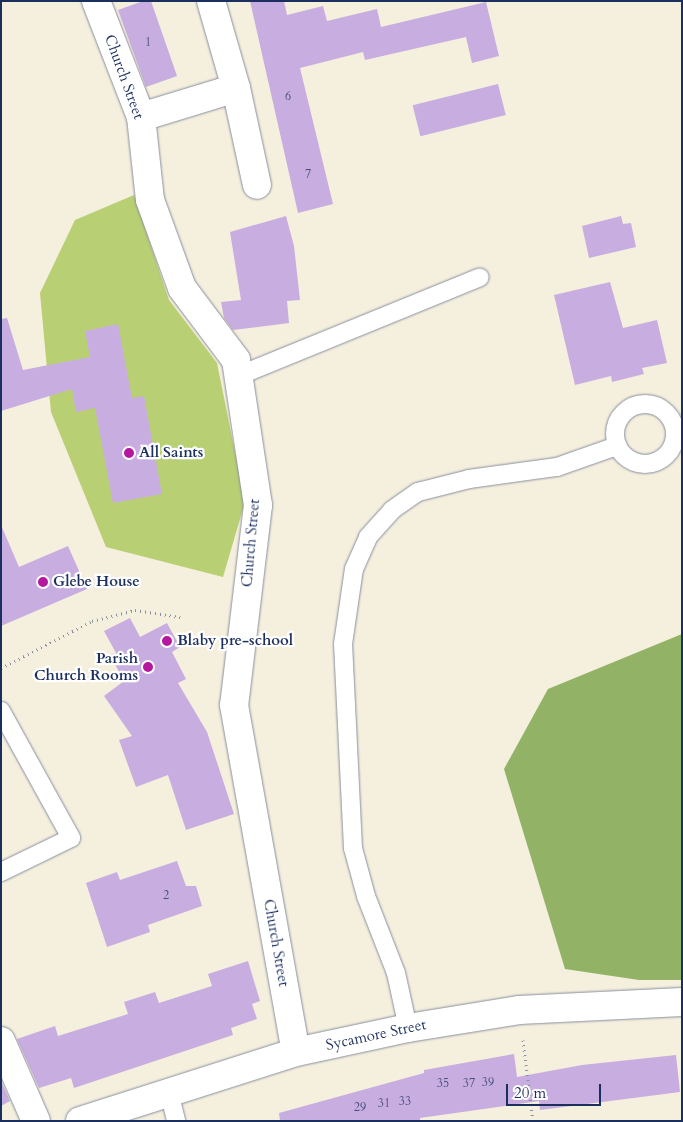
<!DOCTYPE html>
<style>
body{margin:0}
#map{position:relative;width:683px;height:1122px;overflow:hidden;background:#f5efde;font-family:Cardo,serif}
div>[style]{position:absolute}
.green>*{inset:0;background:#b8cf74}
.forest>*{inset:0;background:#92b266}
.building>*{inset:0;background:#c8ade0;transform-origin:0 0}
.path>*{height:3px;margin-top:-1.5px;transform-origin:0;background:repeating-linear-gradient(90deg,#888f9e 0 1px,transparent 0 5px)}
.roads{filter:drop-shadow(0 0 1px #888f9e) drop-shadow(0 0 1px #888f9e)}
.service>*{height:18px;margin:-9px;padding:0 9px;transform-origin:9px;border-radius:9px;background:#fff}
.service>.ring{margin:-9px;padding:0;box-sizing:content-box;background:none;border:18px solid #fff;border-radius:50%}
.minor>*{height:28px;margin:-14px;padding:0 14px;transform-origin:14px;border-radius:14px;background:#fff}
.tertiary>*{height:28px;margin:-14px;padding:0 14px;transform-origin:14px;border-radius:14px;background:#fff}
.dots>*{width:14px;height:14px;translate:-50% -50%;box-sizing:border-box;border:2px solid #fff;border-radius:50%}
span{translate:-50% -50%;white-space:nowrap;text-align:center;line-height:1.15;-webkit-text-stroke:4.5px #fff;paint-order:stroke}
.number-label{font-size:12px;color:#464e7e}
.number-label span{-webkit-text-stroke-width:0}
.street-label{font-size:15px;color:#1b2f5e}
.poi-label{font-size:15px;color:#1b2f5e;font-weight:700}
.left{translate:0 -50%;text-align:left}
.right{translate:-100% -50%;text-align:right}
.frame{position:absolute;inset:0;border:2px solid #1b2f5e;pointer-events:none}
.scale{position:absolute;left:506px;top:1084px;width:95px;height:22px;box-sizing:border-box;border:2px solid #1b2f5e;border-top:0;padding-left:6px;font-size:15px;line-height:18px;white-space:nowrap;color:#1b2f5e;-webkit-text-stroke:4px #fff;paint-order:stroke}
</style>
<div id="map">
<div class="green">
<i style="clip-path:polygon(134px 195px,169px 300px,217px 363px,245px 502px,223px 577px,106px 547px,51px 412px,40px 293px,75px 220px)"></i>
</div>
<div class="forest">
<i style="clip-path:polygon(682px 634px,682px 980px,639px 980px,565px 969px,504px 769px,548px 689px)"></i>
</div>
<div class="building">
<i style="clip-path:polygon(143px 1px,151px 1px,177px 76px,146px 87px,118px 10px)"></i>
<i style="clip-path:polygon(250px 1px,284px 1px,287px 15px,323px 6px,327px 21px,377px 9px,381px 27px,486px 2px,499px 56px,472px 63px,466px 37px,365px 60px,363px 52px,300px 68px,333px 204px,298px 213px)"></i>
<i style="left:498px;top:84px;width:32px;height:88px;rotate:76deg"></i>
<i style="clip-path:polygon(286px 216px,294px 246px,300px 300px,287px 301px,289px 323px,233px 330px,224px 318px,221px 302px,241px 300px,230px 232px)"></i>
<i style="clip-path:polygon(621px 216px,623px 224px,631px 223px,636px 247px,589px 258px,582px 226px)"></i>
<i style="clip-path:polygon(610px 282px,623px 328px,657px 320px,667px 363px,642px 368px,644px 374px,612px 382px,611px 376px,575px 385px,554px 295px)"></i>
<i style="clip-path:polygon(7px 318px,23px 370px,90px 357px,85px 331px,118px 324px,132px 398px,144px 396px,162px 494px,113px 503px,95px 408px,76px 412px,72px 389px,1px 411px,1px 319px)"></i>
<i style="clip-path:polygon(1px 525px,19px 567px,68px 546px,87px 589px,1px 626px)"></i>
<i style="clip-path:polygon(130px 618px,140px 637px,167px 623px,180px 647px,172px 652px,186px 679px,178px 683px,207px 732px,234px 814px,186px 830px,168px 775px,136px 787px,119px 740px,132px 736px,104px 696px,124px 681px,110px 655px,116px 653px,104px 631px)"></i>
<i style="clip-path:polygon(177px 861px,186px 886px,196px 886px,202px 906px,148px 925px,150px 932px,107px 947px,86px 883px,117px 872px,120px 880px)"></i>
<i style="clip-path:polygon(248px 961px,260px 1001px,252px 1004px,257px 1019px,231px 1028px,233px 1035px,74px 1088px,71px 1078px,39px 1088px,17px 1039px,55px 1026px,58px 1036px,128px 1014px,124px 1002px,155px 992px,159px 1003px,212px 986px,208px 974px)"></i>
<i style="clip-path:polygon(514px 1054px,517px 1077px,582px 1065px,676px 1055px,680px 1092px,540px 1110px,539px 1101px,420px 1118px,420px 1121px,280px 1121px,279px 1113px,424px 1073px,424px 1070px)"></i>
<i style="clip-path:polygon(1px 1081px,10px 1101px,1px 1106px)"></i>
</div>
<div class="path">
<i style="left:1px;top:668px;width:102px;rotate:-27.3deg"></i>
<i style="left:92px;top:621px;width:44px;rotate:-14.3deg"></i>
<i style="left:135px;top:610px;width:46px;rotate:8.8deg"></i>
<i style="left:523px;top:1040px;width:82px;rotate:83deg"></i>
</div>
<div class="roads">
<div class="service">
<i style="left:238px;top:376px;width:261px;rotate:-22.2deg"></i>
<i class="ring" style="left:615px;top:404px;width:42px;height:42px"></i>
<i style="left:1px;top:711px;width:145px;rotate:61.1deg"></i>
<i style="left:71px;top:838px;width:78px;rotate:154.1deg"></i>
<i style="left:408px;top:1028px;width:56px;rotate:-102.3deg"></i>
<i style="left:396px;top:973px;width:83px;rotate:-111.3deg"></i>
<i style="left:366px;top:896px;width:50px;rotate:-105.2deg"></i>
<i style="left:353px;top:848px;width:204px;rotate:-92.8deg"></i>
<i style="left:343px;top:644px;width:76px;rotate:-81.7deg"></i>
<i style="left:354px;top:569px;width:35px;rotate:-66deg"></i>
<i style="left:368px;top:537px;width:36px;rotate:-48deg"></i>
<i style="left:392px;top:510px;width:32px;rotate:-35deg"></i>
<i style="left:418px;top:492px;width:53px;rotate:-14.3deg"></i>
<i style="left:469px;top:479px;width:89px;rotate:-7.8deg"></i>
<i style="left:557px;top:467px;width:64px;rotate:-19.3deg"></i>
<i style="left:169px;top:1092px;width:30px;rotate:76deg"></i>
</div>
<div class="minor">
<i style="left:96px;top:1px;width:124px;rotate:68.8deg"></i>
<i style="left:141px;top:117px;width:83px;rotate:83.8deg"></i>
<i style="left:150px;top:200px;width:94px;rotate:70deg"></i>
<i style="left:182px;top:288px;width:90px;rotate:53.1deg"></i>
<i style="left:236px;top:360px;width:147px;rotate:81.4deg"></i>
<i style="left:258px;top:505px;width:201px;rotate:96.8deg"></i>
<i style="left:234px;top:705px;width:352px;rotate:79.9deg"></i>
<i style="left:211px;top:1px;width:91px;rotate:74deg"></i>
<i style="left:141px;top:117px;width:99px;rotate:-17deg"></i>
<i style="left:236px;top:88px;width:99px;rotate:77.8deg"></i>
<i style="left:1px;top:1041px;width:87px;rotate:66.4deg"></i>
</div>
<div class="tertiary">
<i style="left:80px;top:1121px;width:227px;rotate:-17.7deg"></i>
<i style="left:296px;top:1052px;width:115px;rotate:-12.1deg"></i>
<i style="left:408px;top:1028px;width:112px;rotate:-9.2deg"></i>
<i style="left:519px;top:1010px;width:163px;rotate:-2.8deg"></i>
</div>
</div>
<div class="dots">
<i style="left:129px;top:453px;background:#b5179e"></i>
<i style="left:43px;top:582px;background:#b5179e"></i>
<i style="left:167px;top:641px;background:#b5179e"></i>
<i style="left:148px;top:667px;background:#b5179e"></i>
</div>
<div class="number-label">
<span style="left:148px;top:43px">1</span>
<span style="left:288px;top:97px">6</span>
<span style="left:308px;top:175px">7</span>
<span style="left:166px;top:896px">2</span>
<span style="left:488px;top:1083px">39</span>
<span style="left:443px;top:1084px">35</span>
<span style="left:469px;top:1084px">37</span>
<span style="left:405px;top:1102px">33</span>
<span style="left:384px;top:1104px">31</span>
<span style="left:360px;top:1108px">29</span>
</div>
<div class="street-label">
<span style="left:124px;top:77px;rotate:70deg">Church Street</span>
<span style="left:251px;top:543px;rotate:-85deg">Church Street</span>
<span style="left:276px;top:943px;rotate:80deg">Church Street</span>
<span style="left:376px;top:1035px;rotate:-12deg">Sycamore Street</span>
</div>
<div class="poi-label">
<span class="left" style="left:139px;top:453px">All Saints</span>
<span class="left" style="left:53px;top:582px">Glebe House</span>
<span class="left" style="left:177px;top:641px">Blaby pre-school</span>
<span class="right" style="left:138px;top:667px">Parish<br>Church Rooms</span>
</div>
<div class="frame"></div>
<div class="scale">20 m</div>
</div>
